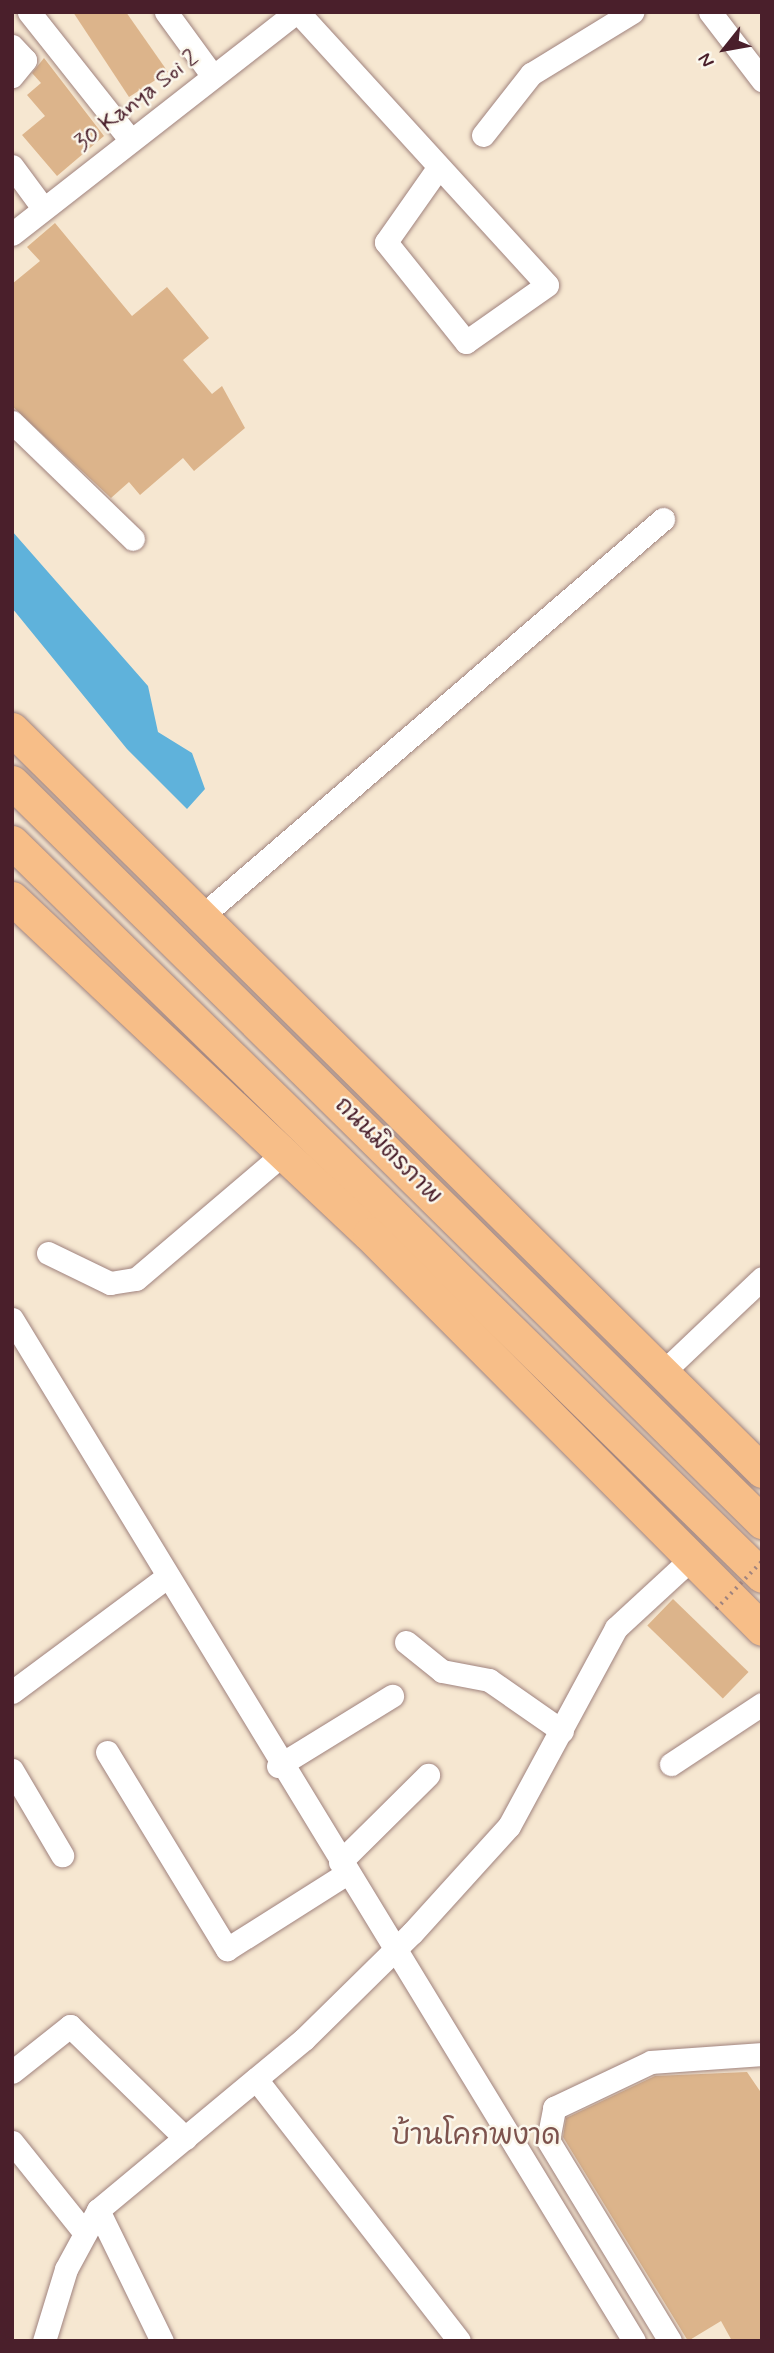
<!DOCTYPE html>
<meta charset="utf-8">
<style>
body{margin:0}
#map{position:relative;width:774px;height:2353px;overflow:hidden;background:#f6e7d1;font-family:Mynerve,"Playpen Sans Thai",sans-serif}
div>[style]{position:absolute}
.water>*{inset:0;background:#5fb2db}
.building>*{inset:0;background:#dcb48b;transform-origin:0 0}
.roads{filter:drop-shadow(0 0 2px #a0837e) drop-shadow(0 0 2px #a0837e)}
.minor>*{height:23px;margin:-11.5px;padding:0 11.5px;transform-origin:11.5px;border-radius:11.5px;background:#fff}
.highway>*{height:33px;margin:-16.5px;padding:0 16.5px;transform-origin:16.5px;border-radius:16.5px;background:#f7be88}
.path-bridge>*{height:3.5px;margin-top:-1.75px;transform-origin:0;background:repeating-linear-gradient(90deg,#a0837e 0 2px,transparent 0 7px)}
span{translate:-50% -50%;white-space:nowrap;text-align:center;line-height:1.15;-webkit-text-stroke:5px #fbf7ec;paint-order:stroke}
.street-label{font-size:24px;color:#4a1f2b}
.quarter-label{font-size:28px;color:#7d534d}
.frame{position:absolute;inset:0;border:14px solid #4a1f2b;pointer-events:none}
.north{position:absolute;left:690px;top:14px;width:70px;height:70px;-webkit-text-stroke:5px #fbf7ec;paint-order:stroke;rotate:239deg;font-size:19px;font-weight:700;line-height:28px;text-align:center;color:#4a1f2b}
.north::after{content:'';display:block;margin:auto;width:24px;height:32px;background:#4a1f2b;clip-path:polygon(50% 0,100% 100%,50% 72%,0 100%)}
</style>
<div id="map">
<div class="water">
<i style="clip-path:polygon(12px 531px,148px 686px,158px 732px,192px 753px,205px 789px,187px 809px,127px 749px,12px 608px)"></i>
</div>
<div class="building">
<i style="clip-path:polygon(73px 12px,126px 12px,168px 72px,129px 97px)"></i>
<i style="clip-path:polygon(44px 58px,104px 136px,57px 176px,22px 135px,45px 116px,27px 95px,41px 83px,32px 73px)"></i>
<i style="clip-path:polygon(55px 223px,132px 316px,167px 287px,209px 338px,183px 360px,212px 394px,222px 386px,245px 428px,194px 471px,183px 458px,140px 495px,129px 482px,111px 498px,12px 406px,12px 284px,40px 261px,27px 247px)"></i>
<i style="left:673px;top:1599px;width:105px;height:37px;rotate:44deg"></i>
<i style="clip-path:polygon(747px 2072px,762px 2094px,762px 2341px,732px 2341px,721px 2321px,688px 2341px,563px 2137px,566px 2118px,655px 2076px)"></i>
</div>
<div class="roads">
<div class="minor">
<i style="left:29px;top:12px;width:161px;rotate:51.6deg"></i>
<i style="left:166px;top:12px;width:78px;rotate:53.9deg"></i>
<i style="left:298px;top:12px;width:369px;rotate:47.6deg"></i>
<i style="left:547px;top:285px;width:99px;rotate:144.9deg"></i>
<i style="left:466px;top:342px;width:128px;rotate:-128.7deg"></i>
<i style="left:386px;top:242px;width:90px;rotate:-54.9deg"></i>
<i style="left:710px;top:12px;width:86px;rotate:52.6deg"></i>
<i style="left:12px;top:46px;width:19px;rotate:47deg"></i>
<i style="left:25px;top:60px;width:21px;rotate:129deg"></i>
<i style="left:483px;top:135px;width:78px;rotate:-51.8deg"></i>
<i style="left:531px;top:74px;width:119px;rotate:-31.5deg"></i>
<i style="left:12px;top:166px;width:52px;rotate:53.6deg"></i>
<i style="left:12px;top:234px;width:360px;rotate:-38deg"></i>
<i style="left:12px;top:422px;width:168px;rotate:44deg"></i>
<i style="left:203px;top:915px;width:607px;rotate:-40.72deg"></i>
<i style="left:48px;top:1253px;width:69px;rotate:25.8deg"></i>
<i style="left:110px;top:1283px;width:26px;rotate:-9deg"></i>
<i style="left:136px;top:1279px;width:194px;rotate:-40.4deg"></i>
<i style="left:12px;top:1319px;width:1196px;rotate:58.67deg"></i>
<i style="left:661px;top:1374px;width:139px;rotate:-43.5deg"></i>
<i style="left:406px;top:1642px;width:46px;rotate:38.9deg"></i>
<i style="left:442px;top:1671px;width:48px;rotate:10.8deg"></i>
<i style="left:489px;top:1680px;width:89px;rotate:34.9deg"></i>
<i style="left:12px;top:1692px;width:194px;rotate:-36.6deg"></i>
<i style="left:107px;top:1752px;width:231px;rotate:58.7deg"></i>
<i style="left:227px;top:1949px;width:142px;rotate:-32.3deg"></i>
<i style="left:671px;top:1764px;width:109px;rotate:-33.4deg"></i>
<i style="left:278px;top:1766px;width:134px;rotate:-31.6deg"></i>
<i style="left:12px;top:1770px;width:99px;rotate:59.5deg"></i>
<i style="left:340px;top:1862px;width:124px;rotate:-44.7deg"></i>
<i style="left:12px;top:2072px;width:74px;rotate:-38.4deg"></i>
<i style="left:70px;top:2026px;width:161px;rotate:44.2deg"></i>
<i style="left:256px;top:2079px;width:331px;rotate:52.2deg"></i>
<i style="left:12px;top:2142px;width:115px;rotate:51.3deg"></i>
<i style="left:98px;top:2210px;width:146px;rotate:64deg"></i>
<i style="left:44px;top:2341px;width:75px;rotate:-73deg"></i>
<i style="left:66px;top:2269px;width:67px;rotate:-61.5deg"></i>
<i style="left:98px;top:2210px;width:268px;rotate:-39.7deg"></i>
<i style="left:304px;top:2039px;width:151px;rotate:-44.5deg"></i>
<i style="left:412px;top:1933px;width:144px;rotate:-47.8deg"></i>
<i style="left:509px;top:1826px;width:225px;rotate:-61.6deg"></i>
<i style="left:616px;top:1628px;width:87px;rotate:-42.7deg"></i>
<i style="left:670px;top:2341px;width:235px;rotate:-121.3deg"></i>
<i style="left:548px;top:2140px;width:33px;rotate:-79deg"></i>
<i style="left:554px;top:2108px;width:107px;rotate:-25.4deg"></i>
<i style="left:651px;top:2062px;width:111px;rotate:-4.1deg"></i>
</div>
<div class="highway">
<i style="left:12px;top:729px;width:1055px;rotate:44.69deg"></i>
<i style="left:12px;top:782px;width:1054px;rotate:44.62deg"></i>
<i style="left:12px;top:842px;width:1049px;rotate:44.38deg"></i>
<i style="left:12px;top:898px;width:490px;rotate:43.3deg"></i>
<i style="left:369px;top:1234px;width:557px;rotate:45.15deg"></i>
</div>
</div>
<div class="path-bridge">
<i style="left:716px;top:1609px;width:66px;rotate:-46.2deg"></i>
</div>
<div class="street-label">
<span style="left:137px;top:101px;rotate:-38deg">30 Kanya Soi 2</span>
<span style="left:388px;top:1151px;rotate:45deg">ถนนมิตรภาพ</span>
</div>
<div class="quarter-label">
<span style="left:476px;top:2137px">บ้านโคกพงาด</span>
</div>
<div class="frame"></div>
<div class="north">N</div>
</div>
